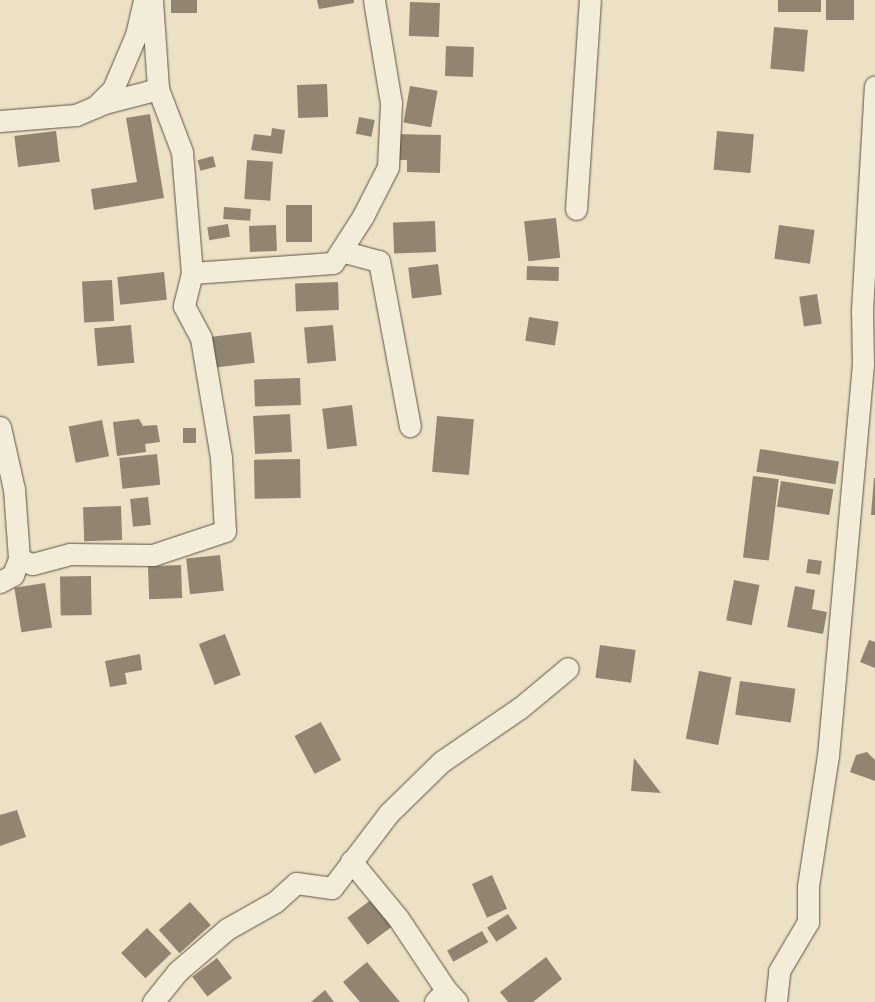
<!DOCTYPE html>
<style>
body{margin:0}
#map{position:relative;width:875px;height:1002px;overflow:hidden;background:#ece1c5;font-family:Alegreya,serif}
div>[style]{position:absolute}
.building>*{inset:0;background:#918572;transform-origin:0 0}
.roads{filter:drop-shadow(0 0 1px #5e5244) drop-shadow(0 0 1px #5e5244)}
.minor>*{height:21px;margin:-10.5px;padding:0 10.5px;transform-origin:10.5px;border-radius:10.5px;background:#f3ecd9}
span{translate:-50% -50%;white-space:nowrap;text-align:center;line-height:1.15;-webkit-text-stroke:5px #f3ecd9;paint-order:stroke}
</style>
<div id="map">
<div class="building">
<i style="left:171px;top:0;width:26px;height:13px"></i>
<i style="clip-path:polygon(317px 0,354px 0,354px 3px,319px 9px)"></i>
<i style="left:778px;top:0;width:43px;height:12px"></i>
<i style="left:826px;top:0;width:28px;height:20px"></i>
<i style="left:410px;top:2px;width:30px;height:34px;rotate:2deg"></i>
<i style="left:774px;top:27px;width:34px;height:42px;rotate:5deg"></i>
<i style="left:446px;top:46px;width:28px;height:30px;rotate:2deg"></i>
<i style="left:327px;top:84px;width:33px;height:30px;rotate:88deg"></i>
<i style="left:410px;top:86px;width:28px;height:37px;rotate:10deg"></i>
<i style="clip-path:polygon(150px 114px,164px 198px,94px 210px,91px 189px,137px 182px,126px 118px)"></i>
<i style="left:359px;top:117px;width:16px;height:17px;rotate:11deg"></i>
<i style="clip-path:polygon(272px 128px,285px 130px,282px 154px,251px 150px,254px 134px,271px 136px)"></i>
<i style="left:56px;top:131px;width:31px;height:42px;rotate:83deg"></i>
<i style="left:717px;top:131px;width:37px;height:39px;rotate:5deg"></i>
<i style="clip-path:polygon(393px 134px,441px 135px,440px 173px,407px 172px,407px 160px,393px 160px)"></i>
<i style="left:213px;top:156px;width:11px;height:16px;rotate:75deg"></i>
<i style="left:247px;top:160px;width:26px;height:39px;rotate:4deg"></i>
<i style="left:286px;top:205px;width:26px;height:37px"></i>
<i style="left:224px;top:207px;width:27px;height:12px;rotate:4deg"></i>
<i style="left:556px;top:218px;width:40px;height:32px;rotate:84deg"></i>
<i style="left:435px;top:221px;width:31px;height:42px;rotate:88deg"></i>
<i style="left:228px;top:224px;width:13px;height:21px;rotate:81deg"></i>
<i style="left:276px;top:225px;width:26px;height:27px;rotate:88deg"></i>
<i style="left:779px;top:225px;width:36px;height:34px;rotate:8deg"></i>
<i style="left:438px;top:264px;width:31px;height:30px;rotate:83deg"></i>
<i style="left:527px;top:266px;width:32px;height:14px;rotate:2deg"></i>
<i style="left:164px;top:272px;width:28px;height:47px;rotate:84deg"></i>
<i style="left:112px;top:280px;width:41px;height:30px;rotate:87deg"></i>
<i style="left:338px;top:282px;width:28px;height:43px;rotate:88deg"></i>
<i style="left:817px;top:294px;width:30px;height:18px;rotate:81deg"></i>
<i style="left:529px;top:317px;width:30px;height:24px;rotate:9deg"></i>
<i style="left:131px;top:325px;width:38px;height:37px;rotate:85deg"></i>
<i style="left:333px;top:325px;width:36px;height:29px;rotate:85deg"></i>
<i style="left:251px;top:332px;width:31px;height:41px;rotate:83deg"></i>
<i style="left:300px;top:378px;width:27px;height:46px;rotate:88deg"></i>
<i style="left:352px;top:405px;width:41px;height:30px;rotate:83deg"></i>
<i style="left:290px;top:414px;width:38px;height:37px;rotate:87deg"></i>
<i style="left:437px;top:416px;width:37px;height:56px;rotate:5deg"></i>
<i style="clip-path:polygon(139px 419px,143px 426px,157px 425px,160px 442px,145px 444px,146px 452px,117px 456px,113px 422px)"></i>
<i style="left:102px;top:420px;width:37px;height:34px;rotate:79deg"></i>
<i style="left:183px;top:428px;width:13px;height:15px"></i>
<i style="left:760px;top:449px;width:80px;height:23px;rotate:9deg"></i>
<i style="left:157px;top:454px;width:31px;height:38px;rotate:84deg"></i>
<i style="left:300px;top:459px;width:39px;height:46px;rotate:89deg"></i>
<i style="left:753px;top:476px;width:26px;height:82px;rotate:7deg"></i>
<i style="clip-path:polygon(874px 478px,875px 478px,875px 515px,871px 515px)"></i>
<i style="left:781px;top:481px;width:53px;height:26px;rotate:9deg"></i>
<i style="left:148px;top:497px;width:28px;height:18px;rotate:84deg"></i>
<i style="left:121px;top:506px;width:34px;height:38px;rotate:88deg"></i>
<i style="left:220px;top:555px;width:36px;height:34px;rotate:84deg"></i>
<i style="left:808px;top:559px;width:14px;height:14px;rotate:8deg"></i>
<i style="left:181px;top:565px;width:33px;height:33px;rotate:88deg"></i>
<i style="left:91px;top:576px;width:39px;height:31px;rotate:89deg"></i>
<i style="left:734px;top:580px;width:26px;height:41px;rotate:11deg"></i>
<i style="left:45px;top:583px;width:45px;height:31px;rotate:81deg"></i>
<i style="clip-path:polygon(795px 586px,815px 590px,812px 609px,827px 612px,823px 634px,787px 627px)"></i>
<i style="left:225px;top:634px;width:44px;height:28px;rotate:69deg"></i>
<i style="clip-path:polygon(869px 640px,875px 642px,875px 668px,860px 662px)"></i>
<i style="left:600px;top:645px;width:36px;height:33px;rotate:8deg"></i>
<i style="clip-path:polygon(140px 654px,142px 670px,125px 673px,127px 684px,110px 687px,105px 661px)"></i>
<i style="left:699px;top:671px;width:33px;height:69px;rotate:11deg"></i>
<i style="left:740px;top:681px;width:56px;height:34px;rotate:8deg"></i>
<i style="left:321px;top:722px;width:43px;height:30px;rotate:62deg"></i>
<i style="clip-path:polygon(867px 752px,875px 760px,875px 781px,850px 772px,856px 755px)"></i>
<i style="clip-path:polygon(634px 758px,661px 793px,631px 791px)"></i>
<i style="clip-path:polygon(17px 810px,26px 837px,0 846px,0 815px)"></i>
<i style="left:492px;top:875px;width:37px;height:22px;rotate:66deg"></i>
<i style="left:372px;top:899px;width:34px;height:31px;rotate:53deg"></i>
<i style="left:190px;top:902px;width:31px;height:42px;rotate:48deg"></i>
<i style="left:508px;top:914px;width:17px;height:25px;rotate:57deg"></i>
<i style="left:147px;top:928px;width:35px;height:36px;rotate:46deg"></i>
<i style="left:482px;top:931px;width:13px;height:40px;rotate:61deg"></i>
<i style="clip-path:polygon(546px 957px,562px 979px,533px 1002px,508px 1002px,500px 992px)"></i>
<i style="left:217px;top:958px;width:25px;height:31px;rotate:53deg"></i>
<i style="clip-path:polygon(367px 962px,400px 1002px,360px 1002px,343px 982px)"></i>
<i style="clip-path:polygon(325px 990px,334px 1002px,311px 1002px)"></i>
</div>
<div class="roads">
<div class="minor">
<i style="left:152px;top:0;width:89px;rotate:86.1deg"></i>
<i style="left:95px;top:107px;width:25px;rotate:-45deg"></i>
<i style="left:113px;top:89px;width:59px;rotate:-66.9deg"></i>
<i style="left:136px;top:35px;width:36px;rotate:-77deg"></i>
<i style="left:0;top:121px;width:76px;rotate:-4.5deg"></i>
<i style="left:76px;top:115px;width:30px;rotate:-23deg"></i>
<i style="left:104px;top:103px;width:56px;rotate:-14.5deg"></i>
<i style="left:158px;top:89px;width:67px;rotate:69.1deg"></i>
<i style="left:182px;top:152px;width:121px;rotate:85.3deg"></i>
<i style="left:192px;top:273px;width:34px;rotate:104deg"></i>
<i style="left:184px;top:306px;width:36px;rotate:62deg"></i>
<i style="left:201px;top:338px;width:122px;rotate:80.5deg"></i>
<i style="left:221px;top:458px;width:73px;rotate:86.9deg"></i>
<i style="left:225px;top:531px;width:76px;rotate:161.6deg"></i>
<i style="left:153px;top:555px;width:83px;rotate:-179.3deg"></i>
<i style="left:70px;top:554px;width:39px;rotate:165deg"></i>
<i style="left:32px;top:564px;width:14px;rotate:-159deg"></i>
<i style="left:576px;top:209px;width:209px;rotate:-86.2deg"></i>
<i style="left:341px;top:251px;width:39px;rotate:15deg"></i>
<i style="left:379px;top:261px;width:168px;rotate:79.4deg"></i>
<i style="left:192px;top:273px;width:141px;rotate:-4.1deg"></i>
<i style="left:333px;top:263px;width:56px;rotate:-57.4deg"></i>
<i style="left:363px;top:216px;width:55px;rotate:-63deg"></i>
<i style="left:388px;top:167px;width:64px;rotate:-87.3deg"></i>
<i style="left:391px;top:103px;width:104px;rotate:-99.4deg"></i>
<i style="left:0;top:427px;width:64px;rotate:77.3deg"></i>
<i style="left:14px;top:489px;width:70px;rotate:85.9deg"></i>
<i style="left:19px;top:559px;width:17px;rotate:111deg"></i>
<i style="left:13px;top:575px;width:15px;rotate:152deg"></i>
<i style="left:351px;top:861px;width:74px;rotate:50.5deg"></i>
<i style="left:398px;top:918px;width:87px;rotate:56.3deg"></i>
<i style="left:153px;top:1002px;width:38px;rotate:-51deg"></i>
<i style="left:177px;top:972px;width:66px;rotate:-40.7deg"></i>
<i style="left:227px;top:929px;width:55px;rotate:-29.4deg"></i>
<i style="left:275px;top:902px;width:28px;rotate:-42deg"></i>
<i style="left:296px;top:883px;width:36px;rotate:8deg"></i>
<i style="left:332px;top:888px;width:94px;rotate:-52.8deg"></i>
<i style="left:389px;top:813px;width:73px;rotate:-44.4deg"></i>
<i style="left:441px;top:762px;width:96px;rotate:-34.4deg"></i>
<i style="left:520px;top:708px;width:62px;rotate:-39.8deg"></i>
<i style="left:435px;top:1002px;width:16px;rotate:-47deg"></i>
<i style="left:446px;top:990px;width:16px;rotate:47deg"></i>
<i style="left:776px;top:1002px;width:31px;rotate:-84deg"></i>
<i style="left:779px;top:971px;width:57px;rotate:-59.4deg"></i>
<i style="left:808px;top:922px;width:36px;rotate:-90deg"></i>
<i style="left:808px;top:886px;width:132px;rotate:-81.3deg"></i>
<i style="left:828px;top:756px;width:393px;rotate:-84.9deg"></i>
<i style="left:863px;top:365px;width:55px;rotate:-91deg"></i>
<i style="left:862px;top:310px;width:224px;rotate:-86.7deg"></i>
</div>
</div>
</div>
